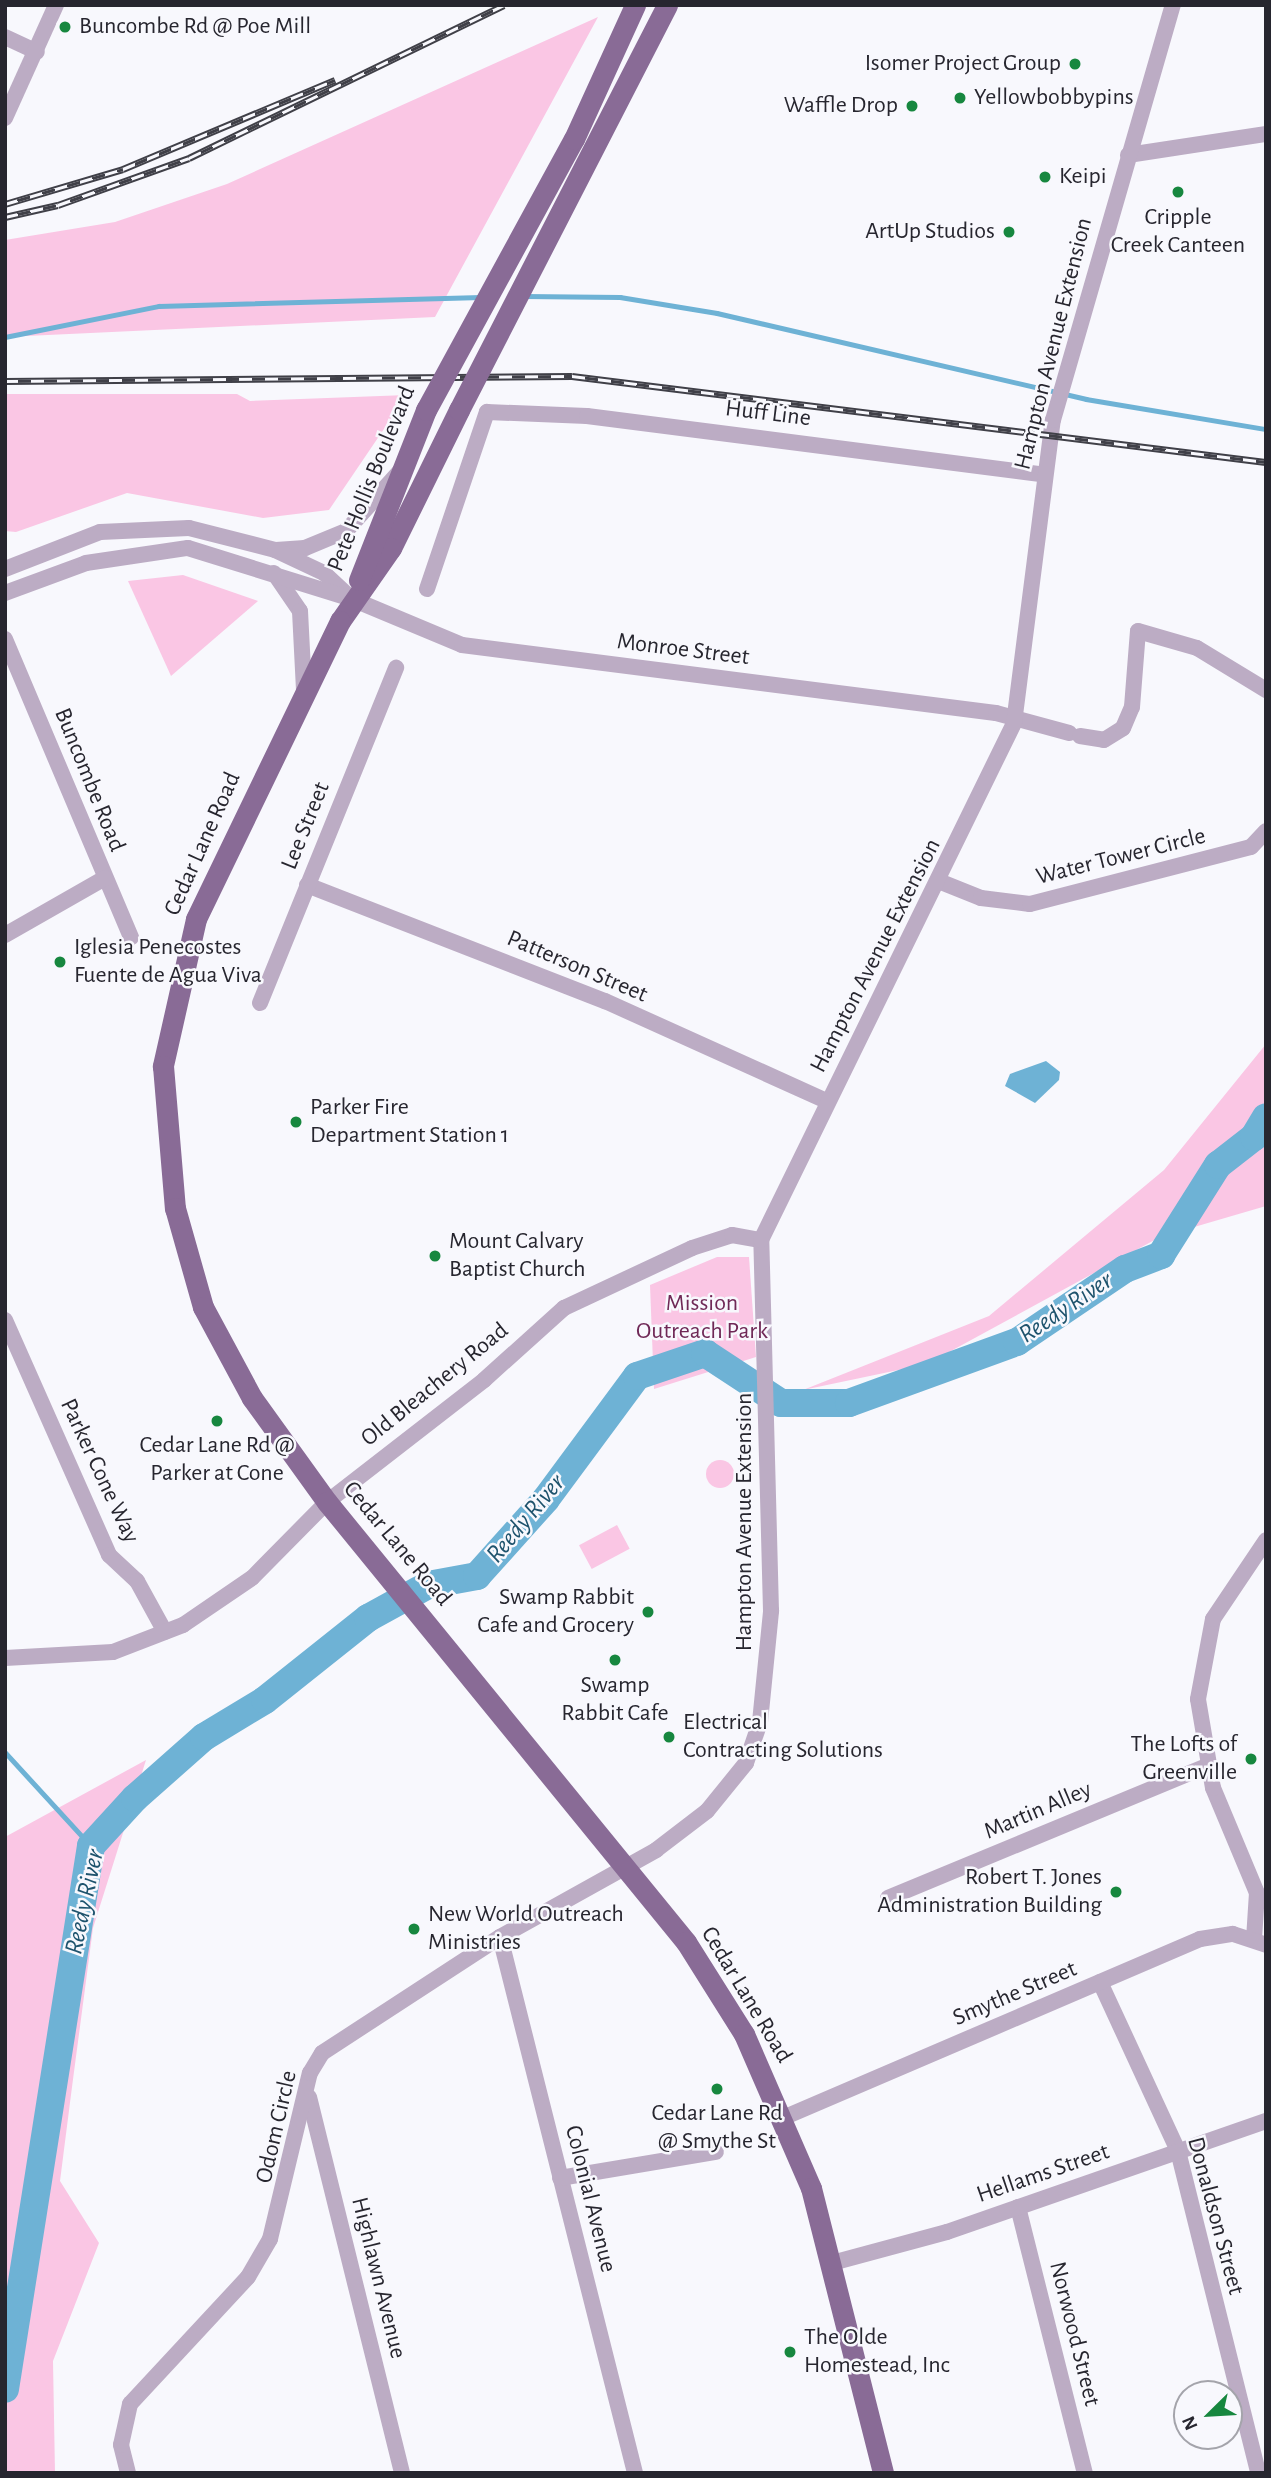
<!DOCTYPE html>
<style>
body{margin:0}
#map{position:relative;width:1271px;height:2478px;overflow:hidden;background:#f8f8fd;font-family:"Alegreya Sans",sans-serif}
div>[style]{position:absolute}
.green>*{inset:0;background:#fac6e4;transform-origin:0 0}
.round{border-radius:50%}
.water>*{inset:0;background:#6eb2d5}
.stream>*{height:4.5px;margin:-2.25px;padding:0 2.25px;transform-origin:2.25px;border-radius:2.25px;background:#6eb2d5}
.river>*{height:28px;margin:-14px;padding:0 14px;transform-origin:14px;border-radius:14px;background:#6eb2d5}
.minor>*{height:16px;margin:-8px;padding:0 8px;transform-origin:8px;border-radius:8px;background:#bcacc4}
.major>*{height:21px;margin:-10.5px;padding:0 10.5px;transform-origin:10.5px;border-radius:10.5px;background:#896b96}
.rail>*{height:7px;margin-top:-3.5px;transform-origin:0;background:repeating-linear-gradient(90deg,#f8f8fd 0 13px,#404048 0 26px);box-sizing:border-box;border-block:2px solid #404048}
.major-bridge>*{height:21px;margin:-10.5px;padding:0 10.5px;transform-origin:10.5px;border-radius:10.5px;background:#896b96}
.dots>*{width:19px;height:19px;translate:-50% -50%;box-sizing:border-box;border:4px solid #f8f8fd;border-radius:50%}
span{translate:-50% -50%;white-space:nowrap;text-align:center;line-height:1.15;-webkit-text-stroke:5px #f8f8fd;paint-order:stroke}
.poi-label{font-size:24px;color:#27262f}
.left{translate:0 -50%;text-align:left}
.right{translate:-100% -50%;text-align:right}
.street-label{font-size:24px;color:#27262f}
.park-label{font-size:24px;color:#6f2856}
.water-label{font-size:26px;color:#1e536d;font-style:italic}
.frame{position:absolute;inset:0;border:7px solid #27262f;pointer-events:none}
.north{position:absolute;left:1173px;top:2380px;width:70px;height:70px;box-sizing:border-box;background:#f8f8fd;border:2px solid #a4a4ab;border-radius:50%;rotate:246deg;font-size:19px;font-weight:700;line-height:28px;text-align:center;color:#27262f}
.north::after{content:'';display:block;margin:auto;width:24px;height:32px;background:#17873f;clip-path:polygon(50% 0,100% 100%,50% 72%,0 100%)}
</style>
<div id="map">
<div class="green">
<i style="clip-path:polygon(598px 17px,435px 317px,5px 337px,5px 240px,115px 222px,227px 184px)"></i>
<i style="clip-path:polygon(5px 394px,237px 394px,250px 401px,407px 395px,329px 510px,263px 518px,127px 493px,16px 532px,5px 531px)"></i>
<i style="clip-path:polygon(183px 575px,258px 601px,171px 676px,128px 581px)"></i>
<i style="clip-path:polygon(1266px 1044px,1266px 1206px,1160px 1237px,927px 1364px,803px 1390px,989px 1316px,1164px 1170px)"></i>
<i style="clip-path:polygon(717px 1257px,749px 1257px,756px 1357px,654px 1389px,650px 1285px)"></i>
<i class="round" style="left:706px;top:1460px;width:28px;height:28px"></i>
<i style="left:617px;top:1525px;width:27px;height:43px;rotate:62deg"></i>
<i style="clip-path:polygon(146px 1760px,93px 1928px,72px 2087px,60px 2181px,99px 2243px,53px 2361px,55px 2473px,5px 2473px,5px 1837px)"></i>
</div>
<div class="water">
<i style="clip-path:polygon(1046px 1061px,1060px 1072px,1059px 1080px,1035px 1103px,1005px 1086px,1010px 1074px)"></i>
</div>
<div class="stream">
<i style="left:524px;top:296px;width:96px;rotate:0.6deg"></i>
<i style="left:620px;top:297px;width:98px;rotate:9.4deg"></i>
<i style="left:717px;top:313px;width:379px;rotate:13.1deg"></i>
<i style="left:1086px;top:399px;width:182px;rotate:9.5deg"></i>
<i style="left:5px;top:337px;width:157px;rotate:-11.4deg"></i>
<i style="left:159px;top:306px;width:322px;rotate:-1.6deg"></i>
<i style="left:5px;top:1752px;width:127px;rotate:47.5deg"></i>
</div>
<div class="river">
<i style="left:5px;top:2389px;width:550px;rotate:-81deg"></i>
<i style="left:91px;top:1846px;width:65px;rotate:-47.5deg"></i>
<i style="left:135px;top:1798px;width:92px;rotate:-41.5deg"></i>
<i style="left:204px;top:1737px;width:71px;rotate:-31.2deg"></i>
<i style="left:265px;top:1700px;width:132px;rotate:-38.5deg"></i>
<i style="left:368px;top:1618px;width:68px;rotate:-28.8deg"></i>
<i style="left:428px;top:1585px;width:50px;rotate:-10.4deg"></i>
<i style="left:477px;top:1576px;width:103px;rotate:-48.1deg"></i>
<i style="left:546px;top:1499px;width:153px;rotate:-53.5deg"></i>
<i style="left:637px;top:1376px;width:72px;rotate:-18.7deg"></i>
<i style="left:705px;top:1353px;width:91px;rotate:33.3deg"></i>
<i style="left:781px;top:1403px;width:68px"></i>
<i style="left:849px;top:1403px;width:179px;rotate:-20deg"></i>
<i style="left:1017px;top:1342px;width:130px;rotate:-34.1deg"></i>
<i style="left:1125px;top:1269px;width:39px;rotate:-21deg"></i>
<i style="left:1161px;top:1255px;width:107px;rotate:-57.7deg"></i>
<i style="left:1218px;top:1165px;width:46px;rotate:-37.9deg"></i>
<i style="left:1254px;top:1137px;width:23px;rotate:-59deg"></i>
</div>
<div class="minor">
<i style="left:5px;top:37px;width:35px;rotate:25deg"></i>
<i style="left:5px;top:118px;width:124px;rotate:-65.7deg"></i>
<i style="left:1128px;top:155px;width:140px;rotate:-8.7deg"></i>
<i style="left:276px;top:550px;width:29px;rotate:-4deg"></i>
<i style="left:305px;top:548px;width:44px;rotate:-22.5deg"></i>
<i style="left:346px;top:531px;width:82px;rotate:-48deg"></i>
<i style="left:5px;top:569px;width:102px;rotate:-21.3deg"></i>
<i style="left:100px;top:532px;width:89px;rotate:-2.6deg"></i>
<i style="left:189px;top:528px;width:89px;rotate:14.3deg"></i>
<i style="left:275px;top:550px;width:54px;rotate:25.1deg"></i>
<i style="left:324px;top:573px;width:33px;rotate:43deg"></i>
<i style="left:274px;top:573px;width:46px;rotate:55.6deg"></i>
<i style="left:300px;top:611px;width:80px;rotate:87.1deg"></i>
<i style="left:427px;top:589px;width:187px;rotate:-71.3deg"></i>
<i style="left:487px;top:412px;width:100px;rotate:2.3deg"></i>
<i style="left:587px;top:416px;width:459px;rotate:7.3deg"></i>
<i style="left:5px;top:593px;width:86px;rotate:-20.3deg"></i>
<i style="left:86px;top:563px;width:103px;rotate:-8.4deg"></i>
<i style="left:188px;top:548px;width:172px;rotate:17.3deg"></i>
<i style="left:352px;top:599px;width:119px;rotate:22.7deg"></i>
<i style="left:462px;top:645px;width:538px;rotate:7.26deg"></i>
<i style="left:996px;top:713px;width:76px;rotate:15.3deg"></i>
<i style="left:5px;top:639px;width:324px;rotate:67.1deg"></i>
<i style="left:1080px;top:736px;width:24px;rotate:9deg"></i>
<i style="left:1104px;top:740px;width:22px;rotate:-32deg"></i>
<i style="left:1123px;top:728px;width:23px;rotate:-67deg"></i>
<i style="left:1132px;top:707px;width:76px;rotate:-85.5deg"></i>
<i style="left:1138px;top:631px;width:61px;rotate:16.1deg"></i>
<i style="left:1197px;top:648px;width:81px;rotate:31.3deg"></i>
<i style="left:941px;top:882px;width:43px;rotate:21.8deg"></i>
<i style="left:981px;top:898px;width:49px;rotate:7deg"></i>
<i style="left:1030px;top:904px;width:228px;rotate:-14.5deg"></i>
<i style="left:1251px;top:847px;width:22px;rotate:-47deg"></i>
<i style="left:307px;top:885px;width:320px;rotate:21.3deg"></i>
<i style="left:605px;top:1001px;width:243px;rotate:24.3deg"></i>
<i style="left:5px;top:935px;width:115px;rotate:-29.7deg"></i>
<i style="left:260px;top:1003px;width:362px;rotate:-67.9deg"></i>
<i style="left:5px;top:1320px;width:257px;rotate:66.1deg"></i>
<i style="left:109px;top:1555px;width:38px;rotate:43deg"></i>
<i style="left:137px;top:1581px;width:58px;rotate:61.2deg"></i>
<i style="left:5px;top:1658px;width:108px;rotate:-3.2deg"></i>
<i style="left:113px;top:1652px;width:75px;rotate:-21.1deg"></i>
<i style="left:183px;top:1625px;width:83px;rotate:-34.3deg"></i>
<i style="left:252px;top:1578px;width:107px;rotate:-45.4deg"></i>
<i style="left:327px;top:1502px;width:199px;rotate:-37.8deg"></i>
<i style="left:484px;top:1380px;width:108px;rotate:-42deg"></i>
<i style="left:564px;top:1308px;width:141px;rotate:-25.1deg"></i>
<i style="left:692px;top:1248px;width:42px;rotate:-18deg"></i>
<i style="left:732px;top:1235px;width:29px;rotate:10deg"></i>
<i style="left:888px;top:1898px;width:344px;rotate:-22.5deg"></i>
<i style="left:500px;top:1937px;width:553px;rotate:75.86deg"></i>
<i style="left:1254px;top:1939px;width:46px;rotate:-86.3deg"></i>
<i style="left:1257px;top:1893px;width:114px;rotate:-112.7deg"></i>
<i style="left:1213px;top:1788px;width:90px;rotate:-99.6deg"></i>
<i style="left:1198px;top:1699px;width:81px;rotate:-79.4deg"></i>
<i style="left:1213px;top:1619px;width:95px;rotate:-56.1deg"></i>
<i style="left:1100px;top:1982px;width:186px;rotate:65.2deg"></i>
<i style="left:1178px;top:2151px;width:332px;rotate:76deg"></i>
<i style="left:309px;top:2097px;width:387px;rotate:76.1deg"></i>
<i style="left:785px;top:2117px;width:452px;rotate:-23.2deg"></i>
<i style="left:1200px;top:1939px;width:33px;rotate:-9deg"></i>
<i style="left:1233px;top:1934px;width:35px;rotate:18deg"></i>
<i style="left:560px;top:2178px;width:158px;rotate:-9.5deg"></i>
<i style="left:1018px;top:2207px;width:274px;rotate:75.9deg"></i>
<i style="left:832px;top:2263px;width:119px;rotate:-15.1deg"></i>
<i style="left:947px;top:2232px;width:338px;rotate:-19.2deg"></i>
<i style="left:128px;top:2473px;width:29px;rotate:-104deg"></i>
<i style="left:121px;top:2445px;width:42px;rotate:-77.6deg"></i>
<i style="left:130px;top:2404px;width:173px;rotate:-47.1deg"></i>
<i style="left:248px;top:2277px;width:44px;rotate:-59.9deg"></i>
<i style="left:270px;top:2239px;width:171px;rotate:-76.5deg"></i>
<i style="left:310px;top:2073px;width:23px;rotate:-59deg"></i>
<i style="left:322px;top:2053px;width:212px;rotate:-33.1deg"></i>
<i style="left:500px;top:1937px;width:179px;rotate:-29.1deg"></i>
<i style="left:656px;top:1850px;width:64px;rotate:-37.4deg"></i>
<i style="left:707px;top:1811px;width:62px;rotate:-50.9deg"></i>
<i style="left:746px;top:1763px;width:43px;rotate:-71.1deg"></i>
<i style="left:760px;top:1722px;width:112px;rotate:-84.3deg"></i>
<i style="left:771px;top:1611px;width:371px;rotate:-91.5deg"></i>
<i style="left:761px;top:1240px;width:576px;rotate:-63.92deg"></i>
<i style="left:1014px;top:723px;width:305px;rotate:-82.7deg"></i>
<i style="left:1053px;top:420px;width:432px;rotate:-73.9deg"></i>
</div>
<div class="major">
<i style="left:459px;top:410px;width:154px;rotate:116.2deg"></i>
<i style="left:391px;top:548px;width:89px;rotate:124.9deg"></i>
<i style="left:340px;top:621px;width:331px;rotate:115.8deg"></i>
<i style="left:196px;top:919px;width:151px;rotate:102.7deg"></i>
<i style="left:163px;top:1066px;width:143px;rotate:85.2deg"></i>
<i style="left:175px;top:1208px;width:103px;rotate:74.2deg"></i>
<i style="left:203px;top:1307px;width:103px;rotate:61.7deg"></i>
<i style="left:252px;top:1398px;width:128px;rotate:54.2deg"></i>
<i style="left:327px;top:1502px;width:568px;rotate:50.79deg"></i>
<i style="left:686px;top:1942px;width:109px;rotate:57.8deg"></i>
<i style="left:744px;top:2034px;width:168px;rotate:66.5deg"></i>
<i style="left:811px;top:2188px;width:294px;rotate:75.8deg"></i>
<i style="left:359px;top:580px;width:183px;rotate:-68.5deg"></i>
</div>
<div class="rail">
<i style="left:5px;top:204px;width:123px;rotate:-16.5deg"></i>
<i style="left:123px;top:169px;width:230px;rotate:-22.8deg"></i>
<i style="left:5px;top:217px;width:54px;rotate:-12.8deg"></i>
<i style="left:58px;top:205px;width:139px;rotate:-19.7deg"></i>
<i style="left:189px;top:158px;width:350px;rotate:-25.9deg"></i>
<i style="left:5px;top:381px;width:567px;rotate:-0.51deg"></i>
<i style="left:572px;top:376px;width:699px;rotate:7.06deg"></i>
</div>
<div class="major-bridge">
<i style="left:426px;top:410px;width:309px;rotate:-61.4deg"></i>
<i style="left:574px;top:139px;width:147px;rotate:-65.5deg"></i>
<i style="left:459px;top:410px;width:455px;rotate:-62.8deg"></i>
</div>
<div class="dots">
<i style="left:65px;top:27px;background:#17873f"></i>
<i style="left:1075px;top:64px;background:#17873f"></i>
<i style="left:960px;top:98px;background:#17873f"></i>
<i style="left:912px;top:106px;background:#17873f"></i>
<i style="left:1045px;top:177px;background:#17873f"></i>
<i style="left:1178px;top:192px;background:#17873f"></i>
<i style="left:1009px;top:232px;background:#17873f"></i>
<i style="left:60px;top:962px;background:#17873f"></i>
<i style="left:296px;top:1122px;background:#17873f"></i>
<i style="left:435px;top:1256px;background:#17873f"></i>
<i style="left:217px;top:1421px;background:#17873f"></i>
<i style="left:648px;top:1612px;background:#17873f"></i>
<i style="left:615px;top:1660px;background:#17873f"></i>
<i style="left:669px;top:1737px;background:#17873f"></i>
<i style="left:1251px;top:1759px;background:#17873f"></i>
<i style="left:1116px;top:1892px;background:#17873f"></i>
<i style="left:414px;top:1929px;background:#17873f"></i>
<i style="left:717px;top:2089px;background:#17873f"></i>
<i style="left:790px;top:2352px;background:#17873f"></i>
</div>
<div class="poi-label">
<span class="left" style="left:79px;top:27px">Buncombe Rd @ Poe Mill</span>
<span class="right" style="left:1061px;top:64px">Isomer Project Group</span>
<span class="left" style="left:974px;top:98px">Yellowbobbypins</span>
<span class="right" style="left:898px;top:106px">Waffle Drop</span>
<span class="left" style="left:1059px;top:177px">Keipi</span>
<span style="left:1178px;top:232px">Cripple<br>Creek Canteen</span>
<span class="right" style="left:995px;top:232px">ArtUp Studios</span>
<span class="left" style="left:74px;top:962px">Iglesia Penecostes<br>Fuente de Agua Viva</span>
<span class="left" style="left:310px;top:1122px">Parker Fire<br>Department Station 1</span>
<span class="left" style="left:449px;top:1256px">Mount Calvary<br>Baptist Church</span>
<span style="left:217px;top:1460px">Cedar Lane Rd @<br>Parker at Cone</span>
<span class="right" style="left:634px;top:1612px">Swamp Rabbit<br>Cafe and Grocery</span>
<span style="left:615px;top:1700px">Swamp<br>Rabbit Cafe</span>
<span class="left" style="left:683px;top:1737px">Electrical<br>Contracting Solutions</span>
<span class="right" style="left:1237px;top:1759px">The Lofts of<br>Greenville</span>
<span class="right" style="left:1102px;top:1892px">Robert T. Jones<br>Administration Building</span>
<span class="left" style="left:428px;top:1929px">New World Outreach<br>Ministries</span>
<span style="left:717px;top:2128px">Cedar Lane Rd<br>@ Smythe St</span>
<span class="left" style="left:804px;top:2352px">The Olde<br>Homestead, Inc</span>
</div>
<div class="street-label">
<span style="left:1054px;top:344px;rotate:-76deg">Hampton Avenue Extension</span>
<span style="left:768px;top:414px;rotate:7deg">Huff Line</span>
<span style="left:372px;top:479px;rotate:-68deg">Pete Hollis Boulevard</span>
<span style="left:683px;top:650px;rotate:7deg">Monroe Street</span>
<span style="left:89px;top:780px;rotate:68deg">Buncombe Road</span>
<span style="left:306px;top:826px;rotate:-68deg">Lee Street</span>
<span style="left:203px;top:844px;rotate:-66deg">Cedar Lane Road</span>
<span style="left:1121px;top:857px;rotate:-14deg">Water Tower Circle</span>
<span style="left:876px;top:956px;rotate:-63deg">Hampton Avenue Extension</span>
<span style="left:577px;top:967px;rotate:23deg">Patterson Street</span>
<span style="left:435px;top:1385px;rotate:-39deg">Old Bleachery Road</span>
<span style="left:99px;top:1471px;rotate:65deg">Parker Cone Way</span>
<span style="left:745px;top:1522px;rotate:-90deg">Hampton Avenue Extension</span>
<span style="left:397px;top:1544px;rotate:50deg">Cedar Lane Road</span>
<span style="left:1038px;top:1811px;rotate:-23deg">Martin Alley</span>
<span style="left:1015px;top:1994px;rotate:-23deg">Smythe Street</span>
<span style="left:746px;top:1995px;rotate:59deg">Cedar Lane Road</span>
<span style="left:277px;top:2127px;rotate:-77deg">Odom Circle</span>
<span style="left:1043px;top:2174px;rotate:-19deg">Hellams Street</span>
<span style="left:590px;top:2199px;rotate:76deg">Colonial Avenue</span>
<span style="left:1215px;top:2216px;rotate:75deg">Donaldson Street</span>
<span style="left:378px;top:2278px;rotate:76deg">Highlawn Avenue</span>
<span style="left:1074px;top:2334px;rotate:76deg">Norwood Street</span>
</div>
<div class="park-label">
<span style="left:702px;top:1318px">Mission<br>Outreach Park</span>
</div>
<div class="water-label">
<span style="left:1066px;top:1308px;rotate:-34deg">Reedy River</span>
<span style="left:526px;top:1519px;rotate:-50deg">Reedy River</span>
<span style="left:85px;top:1902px;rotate:-78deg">Reedy River</span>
</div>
<div class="frame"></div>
<div class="north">N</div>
</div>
